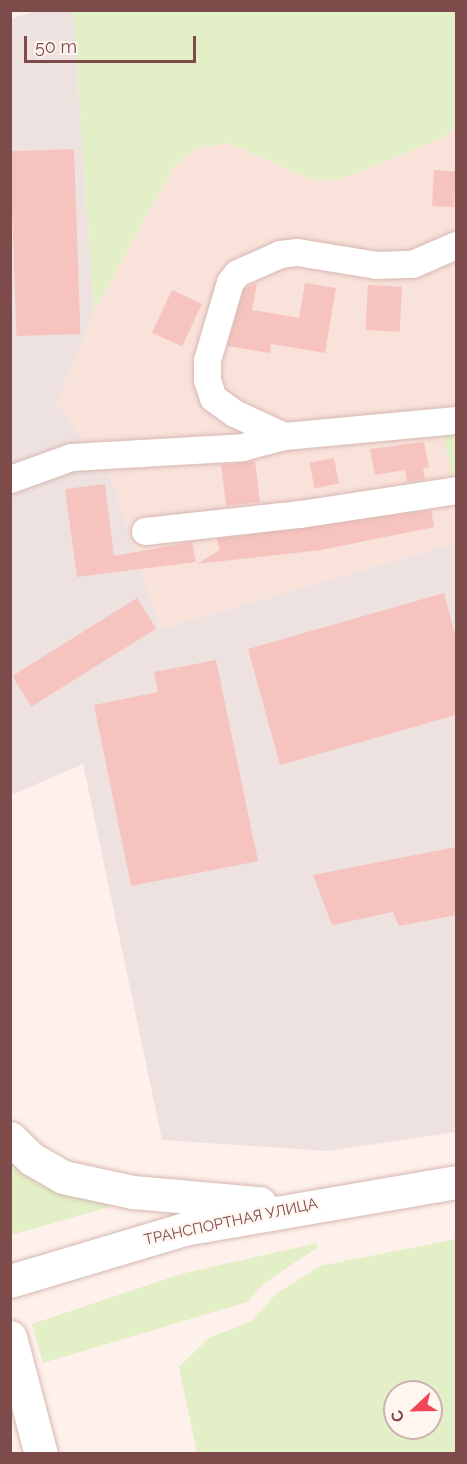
<!DOCTYPE html>
<meta charset="utf-8">
<style>
body{margin:0}
#map{position:relative;width:467px;height:1464px;overflow:hidden;background:#fef0ea;font-family:Raleway,sans-serif}
div>[style]{position:absolute}
.residential>*{inset:0;background:#f9e2da}
.industrial>*{inset:0;background:#eee2e0}
.green>*{inset:0;background:#e3efc6}
.building>*{inset:0;background:#f7c3bf;transform-origin:0 0}
.roads{filter:drop-shadow(0 0 2px #d7b7b2) drop-shadow(0 0 2px #d7b7b2)}
.minor>*{height:27px;margin:-13.5px;padding:0 13.5px;transform-origin:13.5px;border-radius:13.5px;background:#fff}
.secondary>*{height:33px;margin:-16.5px;padding:0 16.5px;transform-origin:16.5px;border-radius:16.5px;background:#fff}
span{translate:-50% -50%;white-space:nowrap;text-align:center;line-height:1.15;-webkit-text-stroke:4.5px #fff6f2;paint-order:stroke}
.street-label{font-size:15px;color:#7d4b49}
.frame{position:absolute;inset:0;border:12px solid #7d4b49;pointer-events:none}
.north{position:absolute;left:383px;top:1380px;width:60px;height:60px;box-sizing:border-box;background:#fff6f2;border:2px solid #cbb2ae;border-radius:50%;rotate:248deg;font-size:16px;font-weight:700;line-height:24px;text-align:center;color:#7d4b49}
.north::after{content:'';display:block;margin:auto;width:21px;height:27px;background:#f24556;clip-path:polygon(50% 0,100% 100%,50% 72%,0 100%)}
.scale{position:absolute;left:24px;top:36px;width:172px;height:27px;box-sizing:border-box;border:3px solid #7d4b49;border-top:0;padding-left:8px;font-size:18px;line-height:21px;white-space:nowrap;color:#7d4b49;-webkit-text-stroke:4px #fff6f2;paint-order:stroke}
</style>
<div id="map">
<div class="residential">
<i style="clip-path:polygon(456px 124px,456px 543px,160px 629px,111px 479px,57px 403px,94px 312px,174px 166px,198px 148px,229px 143px,312px 180px,445px 137px)"></i>
</div>
<div class="industrial">
<i style="clip-path:polygon(36px 11px,73px 11px,94px 312px,57px 403px,111px 479px,160px 629px,456px 543px,456px 1132px,328px 1151px,162px 1140px,83px 764px,11px 795px,10px 19px)"></i>
</div>
<div class="green">
<i style="clip-path:polygon(73px 11px,456px 11px,456px 124px,445px 137px,341px 179px,312px 180px,229px 143px,198px 148px,174px 166px,94px 312px)"></i>
<i style="clip-path:polygon(456px 408px,456px 493px,442px 430px)"></i>
<i style="clip-path:polygon(10px 1147px,63px 1190px,113px 1206px,11px 1235px)"></i>
<i style="clip-path:polygon(evenodd,456px 1239px,456px 1453px,197px 1453px,179px 1367px,209px 1338px,252px 1321px,276px 1294px,320px 1266px,456px 1239px,395px 1392px,431px 1392px,431px 1428px,395px 1428px,395px 1392px)"></i>
<i style="clip-path:polygon(317px 1243px,316px 1248px,265px 1283px,247px 1302px,43px 1363px,32px 1324px,181px 1274px)"></i>
</div>
<div class="building">
<i style="left:74px;top:149px;width:185px;height:64px;rotate:88deg"></i>
<i style="left:434px;top:170px;width:22px;height:36px;rotate:3deg"></i>
<i style="clip-path:polygon(257px 283px,252px 310px,299px 318px,305px 283px,336px 288px,325px 353px,271px 344px,270px 353px,227px 346px,244px 289px)"></i>
<i style="left:368px;top:285px;width:34px;height:45px;rotate:3deg"></i>
<i style="left:172px;top:290px;width:33px;height:47px;rotate:25deg"></i>
<i style="clip-path:polygon(424px 442px,429px 467px,423px 468px,425px 479px,407px 482px,405px 470px,375px 475px,370px 449px)"></i>
<i style="left:334px;top:458px;width:26px;height:25px;rotate:79deg"></i>
<i style="left:255px;top:461px;width:41px;height:34px;rotate:83deg"></i>
<i style="clip-path:polygon(105px 484px,114px 556px,192px 542px,196px 562px,77px 577px,65px 489px)"></i>
<i style="clip-path:polygon(431px 510px,434px 527px,321px 550px,197px 564px,220px 550px,217px 539px)"></i>
<i style="clip-path:polygon(444px 593px,456px 638px,456px 715px,280px 765px,248px 649px)"></i>
<i style="left:137px;top:598px;width:36px;height:147px;rotate:58deg"></i>
<i style="clip-path:polygon(216px 660px,258px 861px,131px 886px,94px 705px,158px 692px,154px 672px)"></i>
<i style="clip-path:polygon(456px 847px,456px 915px,399px 926px,393px 912px,332px 925px,313px 875px)"></i>
</div>
<div class="roads">
<div class="minor">
<i style="left:284px;top:436px;width:55px;rotate:-155.3deg"></i>
<i style="left:234px;top:413px;width:26px;rotate:-144deg"></i>
<i style="left:213px;top:398px;width:19px;rotate:-108deg"></i>
<i style="left:207px;top:380px;width:20px;rotate:-90deg"></i>
<i style="left:207px;top:360px;width:81px;rotate:-73.6deg"></i>
<i style="left:230px;top:282px;width:11px;rotate:-52deg"></i>
<i style="left:237px;top:273px;width:47px;rotate:-23.8deg"></i>
<i style="left:280px;top:254px;width:17px;rotate:-7deg"></i>
<i style="left:297px;top:252px;width:80px;rotate:9.3deg"></i>
<i style="left:376px;top:265px;width:36px;rotate:-2deg"></i>
<i style="left:412px;top:264px;width:48px;rotate:-23.4deg"></i>
<i style="left:10px;top:479px;width:65px;rotate:-19.8deg"></i>
<i style="left:71px;top:457px;width:171px;rotate:-3.3deg"></i>
<i style="left:242px;top:447px;width:43px;rotate:-14.7deg"></i>
<i style="left:284px;top:436px;width:173px;rotate:-5.3deg"></i>
<i style="left:145px;top:531px;width:156px;rotate:-6.3deg"></i>
<i style="left:300px;top:514px;width:158px;rotate:-8.7deg"></i>
</div>
<div class="secondary">
<i style="left:10px;top:1138px;width:30px;rotate:44deg"></i>
<i style="left:32px;top:1159px;width:36px;rotate:30deg"></i>
<i style="left:63px;top:1177px;width:72px;rotate:12.1deg"></i>
<i style="left:133px;top:1192px;width:127px;rotate:5deg"></i>
<i style="left:10px;top:1281px;width:182px;rotate:-16.6deg"></i>
<i style="left:184px;top:1229px;width:276px;rotate:-9.8deg"></i>
<i style="left:10px;top:1337px;width:121px;rotate:75.2deg"></i>
</div>
</div>
<div class="street-label">
<span style="left:231px;top:1222px;rotate:-12deg">ТРАНСПОРТНАЯ УЛИЦА</span>
</div>
<div class="frame"></div>
<div class="north">С</div>
<div class="scale">50 m</div>
</div>
